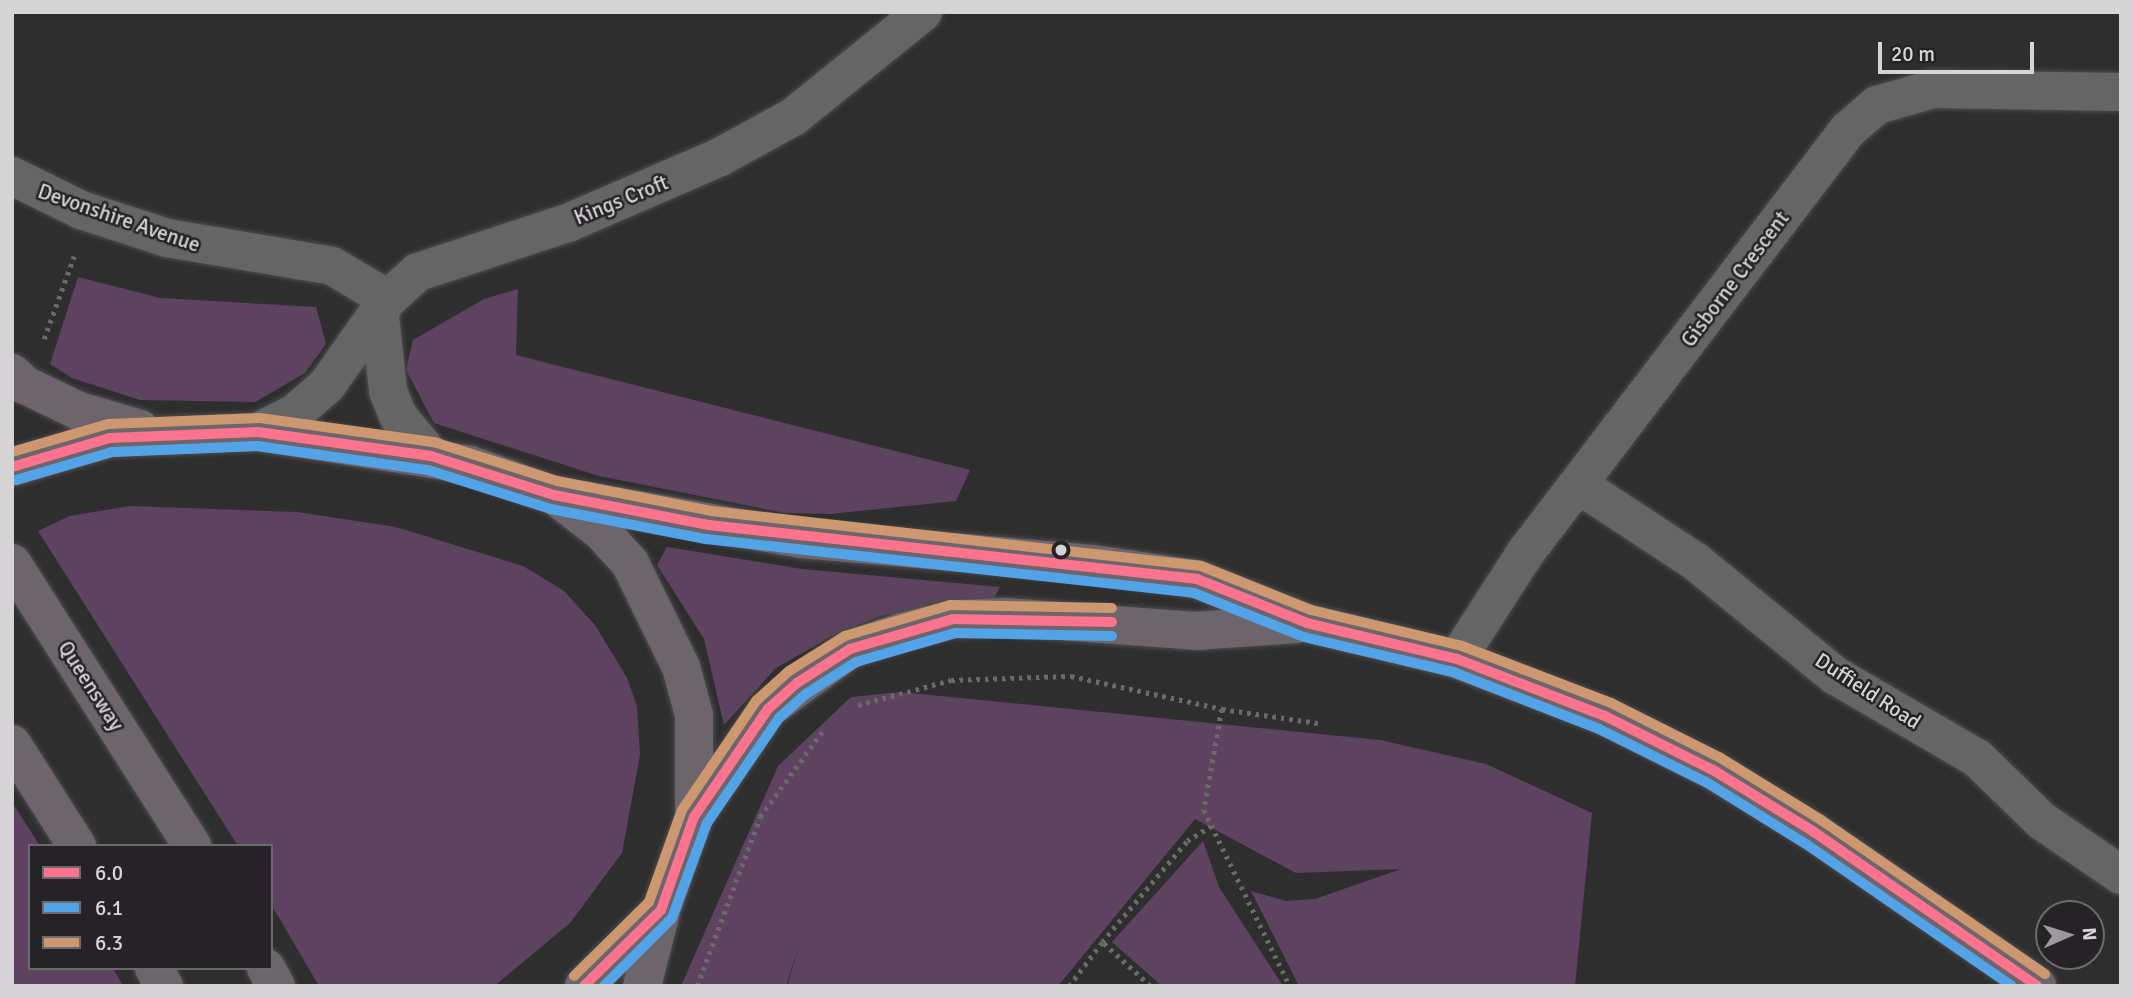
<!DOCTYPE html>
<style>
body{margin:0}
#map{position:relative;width:2133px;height:998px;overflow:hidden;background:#2f2e2f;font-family:Signika,sans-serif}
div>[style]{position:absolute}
.green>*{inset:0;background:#5d435f}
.path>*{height:4.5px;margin-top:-2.25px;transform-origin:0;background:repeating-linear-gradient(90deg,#6b6a6b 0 3.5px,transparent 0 8.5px)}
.roads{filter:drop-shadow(0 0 2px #4d4c4d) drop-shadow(0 0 2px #4d4c4d)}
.minor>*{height:38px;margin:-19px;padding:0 19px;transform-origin:19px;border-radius:19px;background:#666566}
.tertiary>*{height:38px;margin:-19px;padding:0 19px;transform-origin:19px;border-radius:19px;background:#666566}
.trunk>*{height:38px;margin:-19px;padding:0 19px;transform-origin:19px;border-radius:19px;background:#6c666c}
.bus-1>*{height:10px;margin:-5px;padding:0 5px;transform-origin:5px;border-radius:5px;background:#fc738d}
.bus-2>*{height:10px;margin:-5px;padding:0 5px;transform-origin:5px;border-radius:5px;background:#53a3e8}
.bus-3>*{height:10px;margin:-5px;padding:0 5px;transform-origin:5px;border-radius:5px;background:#cd976f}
.dots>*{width:19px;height:19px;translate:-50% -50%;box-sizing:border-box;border:4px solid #262326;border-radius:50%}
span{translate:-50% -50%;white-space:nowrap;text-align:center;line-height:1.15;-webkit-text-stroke:5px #262326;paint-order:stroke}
.street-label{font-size:21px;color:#d7d4d7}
.frame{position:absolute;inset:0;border:14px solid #d7d4d7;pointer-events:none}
.legend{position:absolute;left:28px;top:844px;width:245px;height:126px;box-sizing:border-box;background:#262326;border:2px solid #6d6a6d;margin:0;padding:9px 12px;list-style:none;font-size:21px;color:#d7d4d7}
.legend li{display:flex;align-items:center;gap:14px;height:35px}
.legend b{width:35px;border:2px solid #6d6a6d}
.north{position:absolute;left:2035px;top:900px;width:70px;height:70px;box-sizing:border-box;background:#262326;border:2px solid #6d6a6d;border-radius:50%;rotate:87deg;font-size:19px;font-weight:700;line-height:28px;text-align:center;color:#d7d4d7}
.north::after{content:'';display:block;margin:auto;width:24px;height:32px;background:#9c9a9c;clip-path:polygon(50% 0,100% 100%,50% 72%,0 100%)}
.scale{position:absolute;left:1878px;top:42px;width:156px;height:32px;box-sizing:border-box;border:4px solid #d7d4d7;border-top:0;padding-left:9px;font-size:21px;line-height:24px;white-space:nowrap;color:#d7d4d7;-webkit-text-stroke:5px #262326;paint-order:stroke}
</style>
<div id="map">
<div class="green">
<i style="clip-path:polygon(78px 277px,160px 298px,316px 307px,326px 344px,305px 373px,255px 402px,140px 400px,72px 378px,50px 364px)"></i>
<i style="clip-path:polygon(518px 289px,516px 355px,970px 470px,956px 501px,830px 514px,785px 513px,599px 476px,434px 423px,406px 370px,413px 340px,484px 299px)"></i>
<i style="clip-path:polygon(130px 506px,297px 512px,396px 527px,523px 566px,564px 591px,595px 625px,627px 678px,637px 706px,640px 755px,622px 853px,570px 923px,494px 986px,319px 986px,271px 904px,271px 846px,238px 846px,38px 531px,70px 516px)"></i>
<i style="clip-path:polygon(667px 547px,802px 569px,1000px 587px,993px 600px,883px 615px,836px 634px,776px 668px,724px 725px,704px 639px,657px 565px)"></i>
<i style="clip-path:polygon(900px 692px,1380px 740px,1486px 764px,1592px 813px,1575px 986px,1299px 986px,1251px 891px,1286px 901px,1315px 899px,1401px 869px,1296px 873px,1195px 819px,1058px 986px,787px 986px,800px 943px,786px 986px,681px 986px,778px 766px,851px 697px)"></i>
<i style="clip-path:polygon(12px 802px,40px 846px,30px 846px,30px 968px,113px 968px,123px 986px,12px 986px)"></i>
<i style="clip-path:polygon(1203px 841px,1219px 887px,1283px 986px,1162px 986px,1112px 942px)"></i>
</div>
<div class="path">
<i style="left:44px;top:339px;width:88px;rotate:-70.1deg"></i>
<i style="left:858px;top:705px;width:96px;rotate:-15deg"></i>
<i style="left:951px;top:680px;width:120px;rotate:-1.9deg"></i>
<i style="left:1071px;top:676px;width:155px;rotate:12.3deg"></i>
<i style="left:1222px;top:709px;width:97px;rotate:8.3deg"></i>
<i style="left:1222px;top:709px;width:103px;rotate:100.1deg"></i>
<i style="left:1204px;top:810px;width:196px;rotate:64deg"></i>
<i style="left:697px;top:986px;width:180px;rotate:-69.6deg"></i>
<i style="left:760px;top:817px;width:109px;rotate:-54deg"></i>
<i style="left:1069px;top:986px;width:55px;rotate:-53.1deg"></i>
<i style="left:1150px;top:986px;width:65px;rotate:-137.5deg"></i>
<i style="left:1102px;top:942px;width:132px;rotate:-49.9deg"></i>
<i style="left:1187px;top:841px;width:28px;rotate:-32deg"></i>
</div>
<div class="roads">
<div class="minor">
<i style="left:12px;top:176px;width:77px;rotate:26.2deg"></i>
<i style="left:81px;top:210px;width:90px;rotate:18deg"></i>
<i style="left:167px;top:238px;width:167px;rotate:9.6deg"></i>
<i style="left:332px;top:266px;width:65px;rotate:30.5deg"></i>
<i style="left:1579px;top:485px;width:140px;rotate:33.3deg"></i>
<i style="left:1696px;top:562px;width:181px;rotate:39.2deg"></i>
<i style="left:1836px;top:676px;width:163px;rotate:30.2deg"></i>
<i style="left:1977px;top:758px;width:91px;rotate:44.1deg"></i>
<i style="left:2042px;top:821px;width:96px;rotate:34.4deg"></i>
<i style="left:1457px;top:659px;width:127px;rotate:-57.2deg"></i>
<i style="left:1526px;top:552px;width:531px;rotate:-52.66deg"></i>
<i style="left:1848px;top:130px;width:38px;rotate:-41deg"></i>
<i style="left:1877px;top:105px;width:58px;rotate:-15.9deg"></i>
<i style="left:1933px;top:89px;width:188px;rotate:0.9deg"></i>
</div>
<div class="tertiary">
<i style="left:380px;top:316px;width:75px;rotate:83.9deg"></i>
<i style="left:388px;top:391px;width:27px;rotate:68deg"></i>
<i style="left:398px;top:416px;width:52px;rotate:50.5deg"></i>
<i style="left:258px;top:432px;width:42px;rotate:-27.2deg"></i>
<i style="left:295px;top:413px;width:43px;rotate:-41.2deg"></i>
<i style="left:327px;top:385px;width:105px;rotate:-54.7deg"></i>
<i style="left:388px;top:299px;width:40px;rotate:-42deg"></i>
<i style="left:418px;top:272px;width:160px;rotate:-18.2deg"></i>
<i style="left:570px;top:222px;width:163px;rotate:-23.4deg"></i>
<i style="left:720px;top:157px;width:83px;rotate:-28.7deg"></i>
<i style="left:793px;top:117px;width:167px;rotate:-38.9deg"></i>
</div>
<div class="trunk">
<i style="left:12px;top:373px;width:18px;rotate:43deg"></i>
<i style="left:25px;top:385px;width:60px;rotate:25.7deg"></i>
<i style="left:79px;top:411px;width:64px;rotate:16.4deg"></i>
<i style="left:12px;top:467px;width:102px;rotate:-16.5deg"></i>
<i style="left:110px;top:438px;width:148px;rotate:-2.3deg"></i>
<i style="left:258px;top:432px;width:215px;rotate:8.8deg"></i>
<i style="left:470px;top:465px;width:89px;rotate:19.7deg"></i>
<i style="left:554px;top:495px;width:61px;rotate:37.6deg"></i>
<i style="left:602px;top:532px;width:42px;rotate:47.9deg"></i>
<i style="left:630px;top:563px;width:116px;rotate:63.9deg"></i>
<i style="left:681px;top:667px;width:50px;rotate:74.8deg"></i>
<i style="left:694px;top:715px;width:102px;rotate:90deg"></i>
<i style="left:694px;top:817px;width:99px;rotate:109.5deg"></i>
<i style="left:661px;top:910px;width:108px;rotate:135.4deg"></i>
<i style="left:554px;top:495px;width:251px;rotate:10.1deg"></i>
<i style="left:801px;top:539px;width:293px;rotate:4.9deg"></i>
<i style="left:1093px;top:564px;width:105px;rotate:8.2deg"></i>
<i style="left:1197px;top:579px;width:118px;rotate:21.8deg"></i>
<i style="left:1307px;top:623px;width:154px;rotate:13.5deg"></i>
<i style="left:1457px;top:659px;width:159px;rotate:21.1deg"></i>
<i style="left:1605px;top:716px;width:121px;rotate:26.6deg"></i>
<i style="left:1713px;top:770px;width:119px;rotate:31.5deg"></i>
<i style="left:1814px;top:832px;width:271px;rotate:34.6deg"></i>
<i style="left:12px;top:563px;width:335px;rotate:57.5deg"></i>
<i style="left:12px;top:744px;width:121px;rotate:57.5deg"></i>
<i style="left:694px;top:817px;width:131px;rotate:-55.6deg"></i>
<i style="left:768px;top:709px;width:102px;rotate:-36.2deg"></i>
<i style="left:850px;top:649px;width:54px;rotate:-18.4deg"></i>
<i style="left:901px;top:632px;width:54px;rotate:-14deg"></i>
<i style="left:953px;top:619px;width:53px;rotate:-2.2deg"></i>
<i style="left:1006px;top:617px;width:190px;rotate:4.2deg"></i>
<i style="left:1195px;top:631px;width:102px;rotate:-3.9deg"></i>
<i style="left:154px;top:968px;width:21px;rotate:61deg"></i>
<i style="left:266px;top:968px;width:21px;rotate:61deg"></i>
<i style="left:642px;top:986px;width:76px;rotate:-75.6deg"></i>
</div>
</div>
<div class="bus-1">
<i style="left:12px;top:467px;width:102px;rotate:-16.5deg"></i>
<i style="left:110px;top:438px;width:148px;rotate:-2.3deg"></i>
<i style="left:258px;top:432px;width:175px;rotate:7.9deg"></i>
<i style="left:431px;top:456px;width:129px;rotate:17.6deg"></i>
<i style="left:554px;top:495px;width:158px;rotate:11deg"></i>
<i style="left:709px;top:525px;width:491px;rotate:6.3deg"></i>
<i style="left:1197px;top:579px;width:118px;rotate:21.8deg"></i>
<i style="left:1307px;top:623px;width:154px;rotate:13.5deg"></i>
<i style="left:1457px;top:659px;width:159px;rotate:21.1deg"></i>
<i style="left:1605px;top:716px;width:121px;rotate:26.6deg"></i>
<i style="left:1713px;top:770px;width:119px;rotate:31.5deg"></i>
<i style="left:1814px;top:832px;width:271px;rotate:34.6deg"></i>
<i style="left:584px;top:986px;width:108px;rotate:-44.6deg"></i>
<i style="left:661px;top:910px;width:99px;rotate:-70.5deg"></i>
<i style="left:694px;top:817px;width:131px;rotate:-55.6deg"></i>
<i style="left:768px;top:709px;width:39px;rotate:-42deg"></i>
<i style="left:797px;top:683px;width:63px;rotate:-32.7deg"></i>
<i style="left:850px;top:649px;width:107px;rotate:-16.2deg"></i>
<i style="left:953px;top:619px;width:159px;rotate:1.1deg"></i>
</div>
<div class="bus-2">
<i style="left:16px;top:480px;width:100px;rotate:-16.3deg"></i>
<i style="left:112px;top:452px;width:145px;rotate:-2.4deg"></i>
<i style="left:257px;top:446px;width:173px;rotate:8deg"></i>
<i style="left:428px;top:470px;width:129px;rotate:17.6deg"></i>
<i style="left:551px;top:509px;width:158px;rotate:11deg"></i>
<i style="left:706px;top:539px;width:491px;rotate:6.3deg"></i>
<i style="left:1194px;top:593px;width:118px;rotate:21.8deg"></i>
<i style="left:1304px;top:637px;width:153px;rotate:13.2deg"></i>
<i style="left:1453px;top:672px;width:157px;rotate:21.3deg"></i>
<i style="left:1599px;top:729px;width:119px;rotate:26.4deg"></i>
<i style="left:1706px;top:782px;width:118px;rotate:31.8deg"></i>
<i style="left:1806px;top:844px;width:250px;rotate:34.6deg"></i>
<i style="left:604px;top:986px;width:96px;rotate:-45deg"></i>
<i style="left:672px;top:918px;width:101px;rotate:-69.8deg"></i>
<i style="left:707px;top:823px;width:127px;rotate:-55.6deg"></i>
<i style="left:779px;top:718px;width:36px;rotate:-42deg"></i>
<i style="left:806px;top:694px;width:59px;rotate:-32.6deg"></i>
<i style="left:856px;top:662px;width:103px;rotate:-16.3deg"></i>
<i style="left:955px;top:633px;width:157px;rotate:1.1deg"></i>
</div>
<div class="bus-3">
<i style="left:12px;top:452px;width:100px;rotate:-16.3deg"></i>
<i style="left:108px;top:424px;width:152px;rotate:-2.3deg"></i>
<i style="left:260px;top:418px;width:176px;rotate:7.9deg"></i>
<i style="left:434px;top:442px;width:129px;rotate:17.6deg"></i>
<i style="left:557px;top:481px;width:157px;rotate:11deg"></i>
<i style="left:711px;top:511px;width:493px;rotate:6.4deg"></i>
<i style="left:1201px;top:566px;width:118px;rotate:21.8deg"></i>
<i style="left:1311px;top:610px;width:155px;rotate:13.4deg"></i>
<i style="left:1462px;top:646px;width:160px;rotate:20.9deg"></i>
<i style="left:1611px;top:703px;width:121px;rotate:26.6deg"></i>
<i style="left:1719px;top:757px;width:120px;rotate:31.7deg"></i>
<i style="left:1821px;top:820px;width:272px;rotate:34.5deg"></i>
<i style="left:574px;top:976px;width:105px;rotate:-44.6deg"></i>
<i style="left:649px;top:902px;width:98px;rotate:-70.3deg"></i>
<i style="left:682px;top:810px;width:132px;rotate:-55.8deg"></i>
<i style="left:756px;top:701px;width:45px;rotate:-42.3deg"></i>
<i style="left:789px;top:671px;width:66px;rotate:-32deg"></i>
<i style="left:845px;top:636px;width:109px;rotate:-16.4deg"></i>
<i style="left:950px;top:605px;width:162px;rotate:1.1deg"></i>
</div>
<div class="dots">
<i style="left:1061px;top:550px;background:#d7d4d7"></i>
</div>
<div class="street-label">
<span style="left:621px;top:200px;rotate:-22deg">Kings Croft</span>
<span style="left:119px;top:218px;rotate:19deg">Devonshire Avenue</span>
<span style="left:1735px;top:279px;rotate:-53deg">Gisborne Crescent</span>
<span style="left:91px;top:686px;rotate:57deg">Queensway</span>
<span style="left:1868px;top:691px;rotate:33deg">Duffield Road</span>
</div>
<div class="frame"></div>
<ul class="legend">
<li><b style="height:9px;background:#fc738d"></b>6.0</li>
<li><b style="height:9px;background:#53a3e8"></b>6.1</li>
<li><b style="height:9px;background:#cd976f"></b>6.3</li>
</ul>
<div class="north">N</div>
<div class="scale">20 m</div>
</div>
